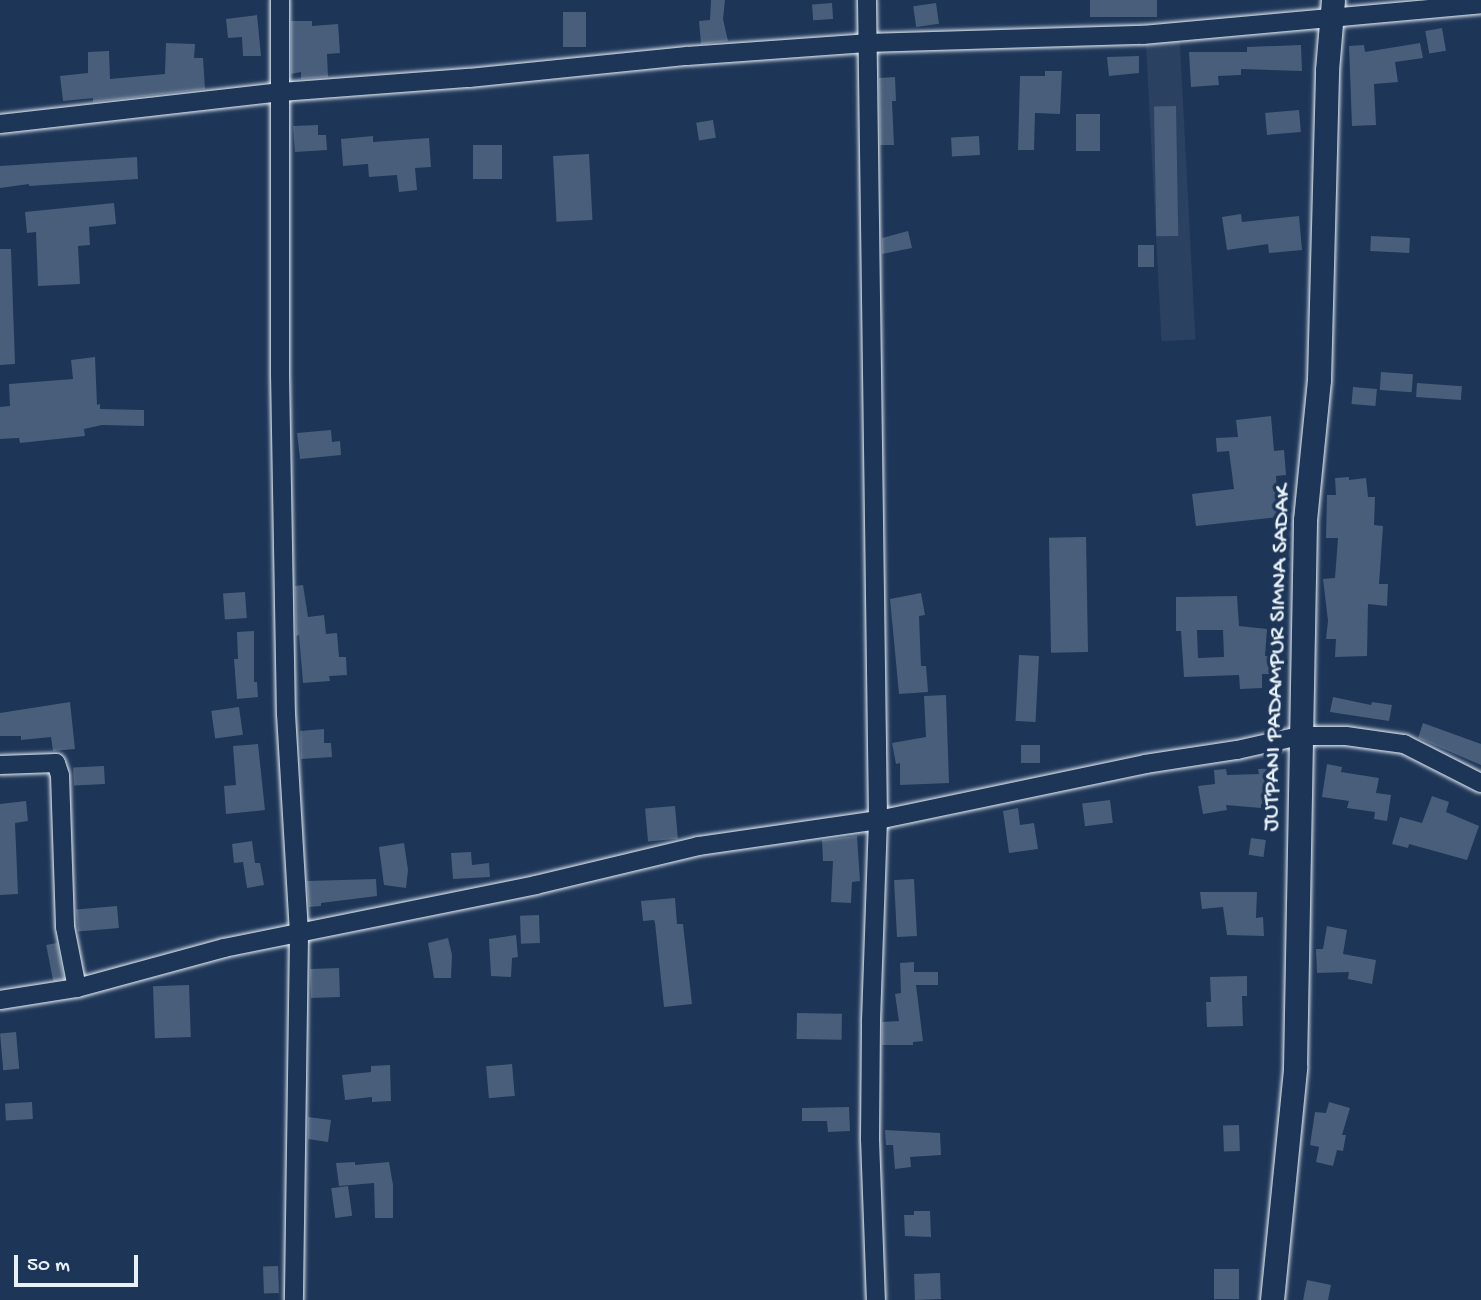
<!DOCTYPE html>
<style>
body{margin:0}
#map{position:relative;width:1481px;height:1300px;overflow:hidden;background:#1d3557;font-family:"Gochi Hand",sans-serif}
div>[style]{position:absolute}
.built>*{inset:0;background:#2a4162;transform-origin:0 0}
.building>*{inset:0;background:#495e7a;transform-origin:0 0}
.roads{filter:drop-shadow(0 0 2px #e8f1f8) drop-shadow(0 0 2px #e8f1f8)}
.minor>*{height:18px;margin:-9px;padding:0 9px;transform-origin:9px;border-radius:9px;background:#1d3557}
.tertiary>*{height:23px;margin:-11.5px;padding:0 11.5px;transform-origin:11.5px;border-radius:11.5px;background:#1d3557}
span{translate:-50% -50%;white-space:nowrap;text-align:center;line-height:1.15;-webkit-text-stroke:7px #1d3557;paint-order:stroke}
.street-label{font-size:24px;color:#e8f1f8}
.scale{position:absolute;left:14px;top:1255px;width:124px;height:32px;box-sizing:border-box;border:4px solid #e8f1f8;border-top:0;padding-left:9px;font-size:21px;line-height:24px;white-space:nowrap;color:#e8f1f8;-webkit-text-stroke:5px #1d3557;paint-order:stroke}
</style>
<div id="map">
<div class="built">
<i style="left:1179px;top:25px;width:315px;height:34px;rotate:87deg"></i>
</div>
<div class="building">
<i style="clip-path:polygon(711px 0,725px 0,723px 19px,728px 41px,701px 44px,699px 21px,710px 20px)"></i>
<i style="left:1090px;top:0;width:67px;height:17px"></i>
<i style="left:832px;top:3px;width:16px;height:20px;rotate:86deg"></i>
<i style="left:936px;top:3px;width:21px;height:23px;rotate:82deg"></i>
<i style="left:563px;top:12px;width:23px;height:35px"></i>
<i style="clip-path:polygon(257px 15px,261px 56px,243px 56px,242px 37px,228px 38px,226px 19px)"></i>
<i style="clip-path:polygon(291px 21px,312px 21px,312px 26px,338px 24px,340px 53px,327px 54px,328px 77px,301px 79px,301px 72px,291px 74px)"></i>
<i style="left:1442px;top:28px;width:23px;height:17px;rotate:80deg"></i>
<i style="clip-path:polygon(166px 43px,195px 44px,194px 58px,203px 58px,205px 89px,93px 102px,93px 98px,63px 101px,60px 76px,88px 73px,88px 52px,109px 51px,110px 79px,165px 74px)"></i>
<i style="clip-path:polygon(1420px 43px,1423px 58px,1395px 62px,1398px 82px,1374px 84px,1376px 125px,1352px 126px,1349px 46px,1364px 45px,1365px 52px)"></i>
<i style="clip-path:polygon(1301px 45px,1302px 71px,1241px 69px,1241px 75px,1218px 76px,1219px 85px,1191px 87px,1189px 52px,1247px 52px,1247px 47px)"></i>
<i style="clip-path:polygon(1139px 56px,1139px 73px,1109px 76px,1107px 57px)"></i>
<i style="clip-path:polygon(1045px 71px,1062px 71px,1060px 114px,1035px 113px,1034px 150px,1018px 150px,1020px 76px,1045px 76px)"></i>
<i style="clip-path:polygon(895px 77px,896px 101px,892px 101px,894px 145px,880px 145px,879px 78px)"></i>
<i style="left:1176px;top:106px;width:130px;height:22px;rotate:89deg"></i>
<i style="left:1299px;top:110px;width:22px;height:34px;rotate:85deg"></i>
<i style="left:1076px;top:114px;width:24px;height:37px"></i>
<i style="left:713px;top:120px;width:18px;height:17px;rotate:81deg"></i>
<i style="clip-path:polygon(318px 125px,318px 135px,326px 135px,327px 150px,295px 152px,293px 126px)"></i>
<i style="clip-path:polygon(373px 136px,373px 142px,429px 138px,431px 167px,415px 168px,417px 190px,399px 192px,397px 175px,369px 177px,368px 164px,343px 166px,341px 139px)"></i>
<i style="left:979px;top:136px;width:19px;height:28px;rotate:87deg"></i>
<i style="left:473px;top:145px;width:29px;height:34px"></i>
<i style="left:589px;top:154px;width:66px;height:36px;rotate:87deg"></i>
<i style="clip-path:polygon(137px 157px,138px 179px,29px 186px,29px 184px,0 188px,0 166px)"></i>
<i style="clip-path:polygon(114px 203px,116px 224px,89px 227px,90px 245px,78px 246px,80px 284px,38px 286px,36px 232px,27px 233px,25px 212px)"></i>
<i style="clip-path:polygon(1241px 214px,1242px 222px,1299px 216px,1302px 250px,1269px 253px,1268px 244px,1227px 250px,1222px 217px)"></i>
<i style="clip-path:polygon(908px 231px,912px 248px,882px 254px,882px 238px)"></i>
<i style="left:1371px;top:236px;width:39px;height:15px;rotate:3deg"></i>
<i style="left:1138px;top:245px;width:16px;height:22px"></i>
<i style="clip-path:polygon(0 249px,11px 249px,15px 364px,0 365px)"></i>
<i style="clip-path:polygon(95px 357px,97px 405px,100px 404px,100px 409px,144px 410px,144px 426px,102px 425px,84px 429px,85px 436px,20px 443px,19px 438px,0 439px,0 407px,10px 406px,9px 384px,73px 379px,71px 360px)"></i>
<i style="left:1381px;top:372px;width:32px;height:18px;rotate:4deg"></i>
<i style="left:1417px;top:383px;width:45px;height:14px;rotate:4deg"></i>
<i style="left:1353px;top:387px;width:24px;height:17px;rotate:5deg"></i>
<i style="clip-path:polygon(1271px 416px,1274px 451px,1284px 450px,1286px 475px,1276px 476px,1279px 517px,1196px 526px,1192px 494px,1234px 489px,1229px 451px,1217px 452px,1216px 438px,1238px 437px,1236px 420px)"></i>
<i style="clip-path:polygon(331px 430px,332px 442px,340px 441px,341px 455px,300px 459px,297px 433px)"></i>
<i style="clip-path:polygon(1349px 477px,1349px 480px,1366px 478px,1368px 497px,1375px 497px,1374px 525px,1383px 526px,1379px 584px,1388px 584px,1387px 606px,1368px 604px,1367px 656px,1335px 657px,1336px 639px,1326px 639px,1328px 621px,1323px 579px,1335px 578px,1338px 538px,1326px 538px,1327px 495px,1336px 495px,1335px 478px)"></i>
<i style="left:1086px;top:537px;width:115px;height:37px;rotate:89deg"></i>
<i style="clip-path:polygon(303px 585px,308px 617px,324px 615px,326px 634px,337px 633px,339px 657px,346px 657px,347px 675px,329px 676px,330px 681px,303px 683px,299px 635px,296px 636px,295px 586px)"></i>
<i style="left:245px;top:592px;width:26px;height:22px;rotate:86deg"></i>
<i style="clip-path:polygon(921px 593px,925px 615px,919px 616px,921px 666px,926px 666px,928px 692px,899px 694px,890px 599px)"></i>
<i style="clip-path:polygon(evenodd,1237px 596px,1239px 626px,1267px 629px,1265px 656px,1273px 656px,1274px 674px,1262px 674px,1262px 688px,1240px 689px,1239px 675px,1184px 677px,1181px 631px,1176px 631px,1176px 597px,1237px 596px,1197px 630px,1223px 630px,1224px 657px,1198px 658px,1197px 630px)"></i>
<i style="clip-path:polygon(254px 631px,254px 682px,257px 682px,258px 697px,237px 699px,234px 659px,238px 659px,237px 632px)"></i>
<i style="left:1019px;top:655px;width:20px;height:66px;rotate:3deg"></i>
<i style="clip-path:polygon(946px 695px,949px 783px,900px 785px,900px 763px,896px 764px,892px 743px,926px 737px,924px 696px)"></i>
<i style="clip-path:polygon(1333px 697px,1371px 705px,1372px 702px,1392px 705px,1389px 721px,1330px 712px)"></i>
<i style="clip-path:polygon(70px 702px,75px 749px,53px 751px,51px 737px,21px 740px,21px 736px,0 736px,0 713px)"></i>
<i style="left:239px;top:707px;width:28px;height:28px;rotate:82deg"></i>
<i style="clip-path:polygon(1423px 723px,1481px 744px,1481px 765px,1418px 738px)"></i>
<i style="clip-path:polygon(324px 729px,324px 743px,331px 743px,332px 757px,301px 759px,300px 731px)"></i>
<i style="clip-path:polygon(258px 744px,265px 810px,226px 814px,224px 786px,236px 785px,233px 746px)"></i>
<i style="left:1040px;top:745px;width:18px;height:19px;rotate:90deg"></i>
<i style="clip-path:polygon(1327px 764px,1342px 767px,1341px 772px,1379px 778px,1376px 793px,1391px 795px,1387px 821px,1374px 819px,1375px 812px,1347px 808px,1349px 801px,1322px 797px)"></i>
<i style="left:104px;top:766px;width:18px;height:31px;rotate:87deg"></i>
<i style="clip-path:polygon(1275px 768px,1275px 787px,1278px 786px,1281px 799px,1261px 804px,1261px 808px,1226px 805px,1227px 810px,1203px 814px,1198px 786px,1215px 784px,1214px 770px,1226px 769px,1227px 775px,1259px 774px,1258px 769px)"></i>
<i style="clip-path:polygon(1432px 796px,1449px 802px,1446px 812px,1479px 826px,1467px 860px,1409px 844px,1408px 848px,1392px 844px,1400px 817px,1422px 823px)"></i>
<i style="left:1110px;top:800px;width:23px;height:28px;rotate:83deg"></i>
<i style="clip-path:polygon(26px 801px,28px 821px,15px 823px,18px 894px,0 895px,0 804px)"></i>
<i style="left:675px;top:806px;width:33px;height:30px;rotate:85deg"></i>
<i style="clip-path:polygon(1018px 808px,1020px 825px,1034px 823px,1038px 849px,1009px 853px,1003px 811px)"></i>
<i style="clip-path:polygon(857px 836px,860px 881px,852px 882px,851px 903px,831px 902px,833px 861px,823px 861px,822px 840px)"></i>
<i style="left:1251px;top:838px;width:15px;height:17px;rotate:8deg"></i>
<i style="clip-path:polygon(252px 841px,255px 863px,260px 863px,264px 885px,247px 888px,243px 862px,234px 863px,232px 844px)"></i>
<i style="clip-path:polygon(404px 843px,408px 870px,406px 888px,384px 885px,379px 847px)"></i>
<i style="clip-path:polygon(471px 852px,472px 865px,489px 863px,490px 877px,453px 879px,451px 853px)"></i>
<i style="clip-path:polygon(376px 879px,377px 896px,321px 903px,321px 906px,309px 907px,307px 881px)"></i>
<i style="left:914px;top:879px;width:57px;height:20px;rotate:87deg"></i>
<i style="clip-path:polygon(1200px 892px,1257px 892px,1256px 918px,1263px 917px,1264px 936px,1227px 935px,1223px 907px,1202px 909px)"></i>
<i style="clip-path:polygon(675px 898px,677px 924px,683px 924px,692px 1004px,664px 1007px,655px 923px,654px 920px,643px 921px,641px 901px)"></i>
<i style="left:117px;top:906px;width:22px;height:41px;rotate:85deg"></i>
<i style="left:539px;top:915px;width:28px;height:19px;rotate:88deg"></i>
<i style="clip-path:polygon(1327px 926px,1347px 930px,1343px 954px,1376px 960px,1372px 984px,1348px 979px,1349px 972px,1317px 973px,1316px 949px,1323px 949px)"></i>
<i style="clip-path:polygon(516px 935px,518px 957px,512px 958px,511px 977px,491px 976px,489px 939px)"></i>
<i style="clip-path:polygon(448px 938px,452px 955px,451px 978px,434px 978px,428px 943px)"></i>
<i style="left:57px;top:943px;width:37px;height:11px;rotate:79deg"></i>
<i style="clip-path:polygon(914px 962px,914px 972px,938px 972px,938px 985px,916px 985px,923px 1041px,913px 1042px,913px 1045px,882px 1045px,882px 1022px,899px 1021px,895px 994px,901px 993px,900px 963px)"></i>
<i style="left:339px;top:968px;width:29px;height:29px;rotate:88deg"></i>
<i style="clip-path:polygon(1247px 976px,1247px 996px,1242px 996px,1243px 1026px,1207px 1027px,1206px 1002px,1211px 1002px,1210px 977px)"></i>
<i style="left:189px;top:985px;width:52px;height:36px;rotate:88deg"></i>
<i style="left:797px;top:1013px;width:45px;height:26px;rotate:1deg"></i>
<i style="left:16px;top:1032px;width:37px;height:16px;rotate:85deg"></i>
<i style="left:512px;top:1064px;width:32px;height:26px;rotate:85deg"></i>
<i style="clip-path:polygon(390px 1065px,391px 1101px,372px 1102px,372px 1097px,345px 1100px,342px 1075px,371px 1072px,371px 1066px)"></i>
<i style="left:32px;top:1102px;width:17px;height:27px;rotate:87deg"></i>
<i style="clip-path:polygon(1329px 1102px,1350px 1108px,1342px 1135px,1346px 1135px,1343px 1151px,1337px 1150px,1333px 1166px,1316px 1162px,1319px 1147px,1310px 1145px,1315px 1112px,1326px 1113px)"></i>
<i style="clip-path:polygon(849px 1107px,850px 1131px,828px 1132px,827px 1121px,802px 1121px,802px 1108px)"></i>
<i style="clip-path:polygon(308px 1117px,331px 1120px,328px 1142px,308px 1139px)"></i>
<i style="left:1239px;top:1125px;width:26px;height:16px;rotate:88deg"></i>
<i style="clip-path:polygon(885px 1130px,940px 1133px,941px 1155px,910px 1157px,911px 1167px,895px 1169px,893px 1145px,886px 1145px)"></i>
<i style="clip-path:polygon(355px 1162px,355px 1165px,389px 1162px,393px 1185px,393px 1218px,375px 1218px,374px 1183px,339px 1186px,336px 1163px)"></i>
<i style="left:348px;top:1186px;width:30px;height:17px;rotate:82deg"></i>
<i style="clip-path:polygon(914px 1211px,930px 1211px,931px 1237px,905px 1236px,904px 1215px,914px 1215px)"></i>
<i style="left:278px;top:1266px;width:27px;height:15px;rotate:88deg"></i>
<i style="left:1214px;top:1269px;width:25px;height:30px"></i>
<i style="left:940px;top:1273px;width:26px;height:26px;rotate:88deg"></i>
<i style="clip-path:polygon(1307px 1280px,1331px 1285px,1328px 1300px,1303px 1300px)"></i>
</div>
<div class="roads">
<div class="minor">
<i style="left:280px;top:0;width:374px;rotate:90deg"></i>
<i style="left:280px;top:374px;width:340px;rotate:89deg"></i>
<i style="left:286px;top:714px;width:221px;rotate:86.6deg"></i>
<i style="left:299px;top:935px;width:365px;rotate:90.8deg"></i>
<i style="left:867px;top:0;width:820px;rotate:89.23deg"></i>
<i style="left:878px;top:820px;width:203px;rotate:92deg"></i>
<i style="left:871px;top:1023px;width:116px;rotate:90.5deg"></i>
<i style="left:870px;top:1139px;width:161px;rotate:87.9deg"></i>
<i style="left:0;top:124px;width:283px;rotate:-6.5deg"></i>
<i style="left:281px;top:92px;width:189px;rotate:-4.3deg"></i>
<i style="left:469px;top:78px;width:219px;rotate:-5.8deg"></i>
<i style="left:687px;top:56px;width:180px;rotate:-4.1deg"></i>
<i style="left:867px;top:43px;width:276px;rotate:-1.7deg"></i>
<i style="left:1143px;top:35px;width:339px;rotate:-5.2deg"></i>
<i style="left:0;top:765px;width:56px;rotate:-2deg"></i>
<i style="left:56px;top:763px;width:13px;rotate:72deg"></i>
<i style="left:60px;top:775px;width:152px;rotate:88.1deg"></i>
<i style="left:65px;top:927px;width:62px;rotate:78.9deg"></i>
<i style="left:0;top:1000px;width:78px;rotate:-8.9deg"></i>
<i style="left:77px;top:988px;width:152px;rotate:-15.2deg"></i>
<i style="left:224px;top:948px;width:318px;rotate:-11.4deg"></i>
<i style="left:536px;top:885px;width:167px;rotate:-13.5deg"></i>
<i style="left:698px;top:846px;width:182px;rotate:-8.2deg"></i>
<i style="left:878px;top:820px;width:273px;rotate:-11.8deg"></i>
<i style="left:1145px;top:764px;width:93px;rotate:-8.7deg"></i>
<i style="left:1237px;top:750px;width:64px;rotate:-12.7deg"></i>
<i style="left:1299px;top:736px;width:47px"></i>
<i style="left:1346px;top:736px;width:59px;rotate:7.9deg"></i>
<i style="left:1404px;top:744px;width:86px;rotate:26.9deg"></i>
</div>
<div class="tertiary">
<i style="left:1272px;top:1300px;width:233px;rotate:-84.3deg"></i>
<i style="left:1295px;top:1068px;width:548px;rotate:-88.95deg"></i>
<i style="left:1305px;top:520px;width:141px;rotate:-84.3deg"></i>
<i style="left:1319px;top:380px;width:310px;rotate:-88.5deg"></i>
<i style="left:1327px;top:70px;width:70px;rotate:-85.1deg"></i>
</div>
</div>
<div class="street-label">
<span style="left:1278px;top:658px;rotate:-88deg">JUTPANI PADAMPUR SIMNA SADAK</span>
</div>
<div class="scale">50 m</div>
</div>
